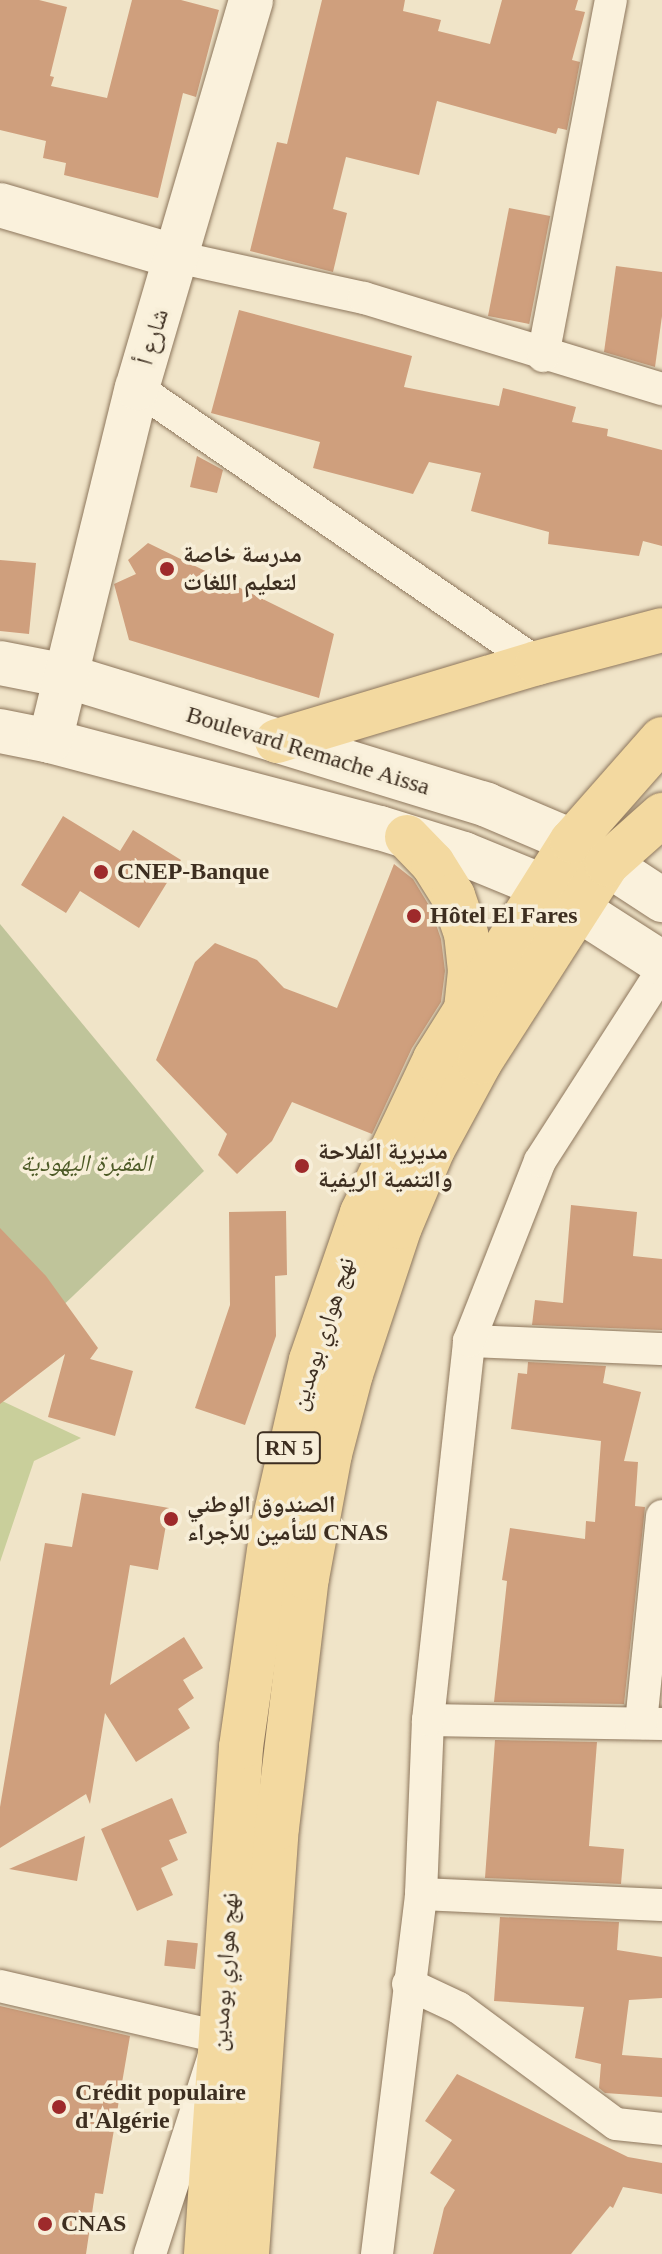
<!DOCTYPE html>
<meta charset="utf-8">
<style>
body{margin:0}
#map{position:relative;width:662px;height:2254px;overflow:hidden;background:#f0e4c8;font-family:"Times New Roman","Noto Naskh Arabic",serif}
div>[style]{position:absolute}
.green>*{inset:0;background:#c9cf9b}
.cemetery>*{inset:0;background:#bfc49a}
.building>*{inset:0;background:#cf9f7d;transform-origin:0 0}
.roads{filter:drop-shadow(0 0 2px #8d765c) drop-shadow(0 0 2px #8d765c)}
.street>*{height:32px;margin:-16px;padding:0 16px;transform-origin:16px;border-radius:16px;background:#faf1dc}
.secondary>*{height:44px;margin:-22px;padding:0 22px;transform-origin:22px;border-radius:22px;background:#faf1dc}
.primary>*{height:44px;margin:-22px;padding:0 22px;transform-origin:22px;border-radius:22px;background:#f3d9a0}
.dots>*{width:22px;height:22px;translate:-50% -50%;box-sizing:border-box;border:4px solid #f7eed8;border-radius:50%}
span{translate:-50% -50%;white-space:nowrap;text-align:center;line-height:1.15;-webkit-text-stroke:7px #f7eed8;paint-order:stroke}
.shield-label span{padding:2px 6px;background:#f7eed8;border:2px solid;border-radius:6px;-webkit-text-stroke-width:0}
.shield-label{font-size:22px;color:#3d2e20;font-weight:700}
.street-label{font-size:24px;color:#3d2e20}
.poi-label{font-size:24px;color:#3d2e20;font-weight:700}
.left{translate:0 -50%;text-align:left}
.park-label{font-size:24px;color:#4d5a26;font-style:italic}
</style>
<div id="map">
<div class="green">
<i style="clip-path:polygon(0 1400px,81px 1438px,34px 1461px,0 1562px)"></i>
</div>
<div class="cemetery">
<i style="clip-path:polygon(0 924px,204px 1171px,53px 1315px,0 1251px)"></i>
</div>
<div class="building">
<i style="clip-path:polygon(0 0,39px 0,67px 7px,50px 76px,54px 77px,51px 86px,107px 98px,132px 0,181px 0,219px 10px,196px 97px,183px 93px,158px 198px,64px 175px,66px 163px,43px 158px,46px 141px,0 130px)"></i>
<i style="clip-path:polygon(322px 0,405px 0,403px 11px,441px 20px,438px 31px,490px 44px,502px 0,578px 0,575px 10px,585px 12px,572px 60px,580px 62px,567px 130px,558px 128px,556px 134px,437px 101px,419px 175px,346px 157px,333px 209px,347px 213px,333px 272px,250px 251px,277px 142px,287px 144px)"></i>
<i style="left:509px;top:208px;width:42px;height:110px;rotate:11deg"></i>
<i style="clip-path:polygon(616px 266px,662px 272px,662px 316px,655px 367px,604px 352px)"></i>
<i style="clip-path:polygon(239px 310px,412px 356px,404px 387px,499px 406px,503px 388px,576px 407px,572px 422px,608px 429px,607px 436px,662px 450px,662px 546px,643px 541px,639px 556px,548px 544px,549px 532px,471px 511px,481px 473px,429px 462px,413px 494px,313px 468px,320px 442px,211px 413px)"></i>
<i style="clip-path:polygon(197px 456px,223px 470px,217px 493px,190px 487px)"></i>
<i style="clip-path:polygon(148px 543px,334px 634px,319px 698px,129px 640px,114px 584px,136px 574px,128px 560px)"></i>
<i style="clip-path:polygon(0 560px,36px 563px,29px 634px,0 631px)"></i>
<i style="clip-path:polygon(63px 816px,120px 851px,133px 830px,181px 860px,139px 928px,80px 891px,66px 913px,21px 885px)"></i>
<i style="clip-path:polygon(394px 864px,413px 879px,430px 907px,441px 939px,445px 971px,441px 1002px,412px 1048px,372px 1134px,292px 1102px,272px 1141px,237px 1174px,218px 1155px,227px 1134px,156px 1060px,195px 962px,215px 943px,257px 960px,284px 988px,337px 1008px)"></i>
<i style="clip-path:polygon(571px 1205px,637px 1212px,633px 1256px,662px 1259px,662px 1330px,532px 1325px,535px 1300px,563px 1303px)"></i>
<i style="clip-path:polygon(286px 1211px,287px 1275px,275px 1276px,276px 1336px,245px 1425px,195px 1408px,230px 1305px,229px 1212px)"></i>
<i style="clip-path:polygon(0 1228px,46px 1276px,98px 1348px,90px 1359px,133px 1371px,115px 1436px,48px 1417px,65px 1354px,0 1404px)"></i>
<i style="clip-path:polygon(528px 1362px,606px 1366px,603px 1383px,641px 1392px,624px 1461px,638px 1462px,635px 1506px,645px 1507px,624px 1704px,494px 1702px,507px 1581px,502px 1580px,510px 1528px,585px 1539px,586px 1521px,595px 1522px,601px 1441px,511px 1429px,518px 1373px,527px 1374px)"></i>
<i style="clip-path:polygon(82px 1493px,169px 1508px,158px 1570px,130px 1565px,110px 1685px,184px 1637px,203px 1668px,183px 1680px,194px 1698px,178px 1709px,190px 1728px,136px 1762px,105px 1713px,90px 1804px,86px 1794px,0 1848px,0 1807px,45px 1543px,72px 1547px)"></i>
<i style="clip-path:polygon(495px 1740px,597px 1742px,589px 1846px,624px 1849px,621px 1884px,485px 1878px)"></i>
<i style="clip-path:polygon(172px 1798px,187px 1833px,169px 1840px,178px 1860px,161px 1868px,173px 1895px,137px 1911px,101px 1829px)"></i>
<i style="clip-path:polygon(85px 1836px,77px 1881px,9px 1869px)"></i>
<i style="clip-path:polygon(500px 1917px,619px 1922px,617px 1950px,662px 1957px,662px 1998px,629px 2000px,622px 2055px,662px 2058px,662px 2097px,605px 2093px,599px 2088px,601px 2064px,575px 2058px,584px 2007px,494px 2001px)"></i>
<i style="left:167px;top:1940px;width:31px;height:26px;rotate:6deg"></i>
<i style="clip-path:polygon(0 2006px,130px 2036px,103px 2194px,95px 2193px,86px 2254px,0 2254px)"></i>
<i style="clip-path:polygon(457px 2074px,628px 2157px,662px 2163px,662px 2194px,623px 2187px,613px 2208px,610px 2206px,571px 2254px,433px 2254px,444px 2208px,455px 2190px,430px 2173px,452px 2140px,425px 2121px)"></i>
</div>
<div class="roads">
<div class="street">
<i style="left:177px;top:257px;width:191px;rotate:12.4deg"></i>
<i style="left:364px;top:298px;width:312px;rotate:17deg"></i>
<i style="left:543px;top:356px;width:362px;rotate:-79.2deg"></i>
<i style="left:137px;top:388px;width:485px;rotate:34.5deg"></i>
<i style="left:469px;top:1341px;width:193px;rotate:2.4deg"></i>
<i style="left:428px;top:1720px;width:234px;rotate:1deg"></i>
<i style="left:641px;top:1723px;width:208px;rotate:-84.2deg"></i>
<i style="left:421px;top:1894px;width:241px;rotate:2.6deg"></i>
<i style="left:408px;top:1984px;width:56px;rotate:25.2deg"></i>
<i style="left:459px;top:2008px;width:195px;rotate:36.5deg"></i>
<i style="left:616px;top:2124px;width:46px;rotate:6.2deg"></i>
<i style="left:0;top:1986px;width:226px;rotate:13.1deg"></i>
<i style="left:220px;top:2037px;width:228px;rotate:107.9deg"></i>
<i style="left:377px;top:2254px;width:363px;rotate:-83deg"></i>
<i style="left:421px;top:1894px;width:174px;rotate:-87.7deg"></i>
<i style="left:428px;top:1720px;width:381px;rotate:-83.8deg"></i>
<i style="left:469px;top:1341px;width:193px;rotate:-68.5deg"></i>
<i style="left:540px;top:1161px;width:226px;rotate:-57.3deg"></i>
</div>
<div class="secondary">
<i style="left:0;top:205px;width:184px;rotate:16.4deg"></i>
<i style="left:0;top:663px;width:67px;rotate:11.1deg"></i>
<i style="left:66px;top:676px;width:440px;rotate:17deg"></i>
<i style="left:487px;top:805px;width:92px;rotate:23deg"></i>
<i style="left:572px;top:841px;width:108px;rotate:33.2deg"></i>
<i style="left:0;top:731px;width:51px;rotate:11.3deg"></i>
<i style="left:50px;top:741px;width:341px;rotate:14.8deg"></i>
<i style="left:380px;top:828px;width:88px;rotate:17.2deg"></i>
<i style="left:464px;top:854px;width:84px;rotate:22.3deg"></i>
<i style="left:542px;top:886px;width:143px;rotate:32.7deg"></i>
<i style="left:50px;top:741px;width:364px;rotate:-76.2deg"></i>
<i style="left:137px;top:388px;width:404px;rotate:-73.6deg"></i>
</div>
<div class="primary">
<i style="left:277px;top:741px;width:271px;rotate:-16.7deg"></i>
<i style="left:537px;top:663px;width:129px;rotate:-14.8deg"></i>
<i style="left:407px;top:837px;width:37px;rotate:46deg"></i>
<i style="left:433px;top:864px;width:38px;rotate:58deg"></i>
<i style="left:453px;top:896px;width:39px;rotate:71deg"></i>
<i style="left:466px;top:933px;width:38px;rotate:84deg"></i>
<i style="left:470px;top:971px;width:36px;rotate:96deg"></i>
<i style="left:206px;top:2254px;width:508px;rotate:-86.05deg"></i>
<i style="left:241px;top:1747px;width:219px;rotate:-81.9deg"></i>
<i style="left:272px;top:1530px;width:174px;rotate:-77.1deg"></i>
<i style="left:311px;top:1360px;width:156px;rotate:-70.9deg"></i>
<i style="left:362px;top:1213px;width:170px;rotate:-64.6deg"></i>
<i style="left:435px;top:1059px;width:257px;rotate:-57.9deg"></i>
<i style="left:572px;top:841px;width:136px;rotate:-48.6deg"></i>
<i style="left:247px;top:2254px;width:427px;rotate:-86deg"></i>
<i style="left:277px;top:1828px;width:252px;rotate:-83.2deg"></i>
<i style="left:307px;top:1578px;width:126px;rotate:-79.5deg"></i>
<i style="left:330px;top:1454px;width:83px;rotate:-75.3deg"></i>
<i style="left:351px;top:1374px;width:155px;rotate:-71.6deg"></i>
<i style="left:400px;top:1227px;width:85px;rotate:-67.1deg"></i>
<i style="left:433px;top:1149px;width:99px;rotate:-61.6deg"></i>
<i style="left:480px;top:1062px;width:235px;rotate:-57.3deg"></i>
<i style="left:607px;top:864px;width:74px;rotate:-41.7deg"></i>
</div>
</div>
<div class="dots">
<i style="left:167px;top:569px;background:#9e2a2b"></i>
<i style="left:101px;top:872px;background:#9e2a2b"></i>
<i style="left:414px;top:916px;background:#9e2a2b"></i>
<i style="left:302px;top:1166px;background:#9e2a2b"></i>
<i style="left:171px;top:1519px;background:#9e2a2b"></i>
<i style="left:59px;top:2107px;background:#9e2a2b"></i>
<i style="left:45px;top:2224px;background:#9e2a2b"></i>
</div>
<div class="shield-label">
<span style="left:289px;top:1448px">RN 5</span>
</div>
<div class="street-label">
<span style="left:153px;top:337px;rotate:-73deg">شارع أ</span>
<span style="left:308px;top:751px;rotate:17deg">Boulevard Remache Aissa</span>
<span style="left:323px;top:1334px;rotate:-72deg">نهج هواري بومدين</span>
<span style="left:225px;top:1972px;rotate:-86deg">نهج هواري بومدين</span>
</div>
<div class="poi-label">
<span class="left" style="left:183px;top:569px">مدرسة خاصة<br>لتعليم اللغات</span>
<span class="left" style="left:117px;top:872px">CNEP-Banque</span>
<span class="left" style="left:430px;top:916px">Hôtel El Fares</span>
<span class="left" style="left:318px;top:1166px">مديرية الفلاحة<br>والتنمية الريفية</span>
<span class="left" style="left:187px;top:1519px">الصندوق الوطني<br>للتأمين للأجراء CNAS</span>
<span class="left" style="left:75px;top:2107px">Crédit populaire<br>d'Algérie</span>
<span class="left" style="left:61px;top:2224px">CNAS</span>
</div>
<div class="park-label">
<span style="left:86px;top:1164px">المقبرة اليهودية</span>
</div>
</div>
